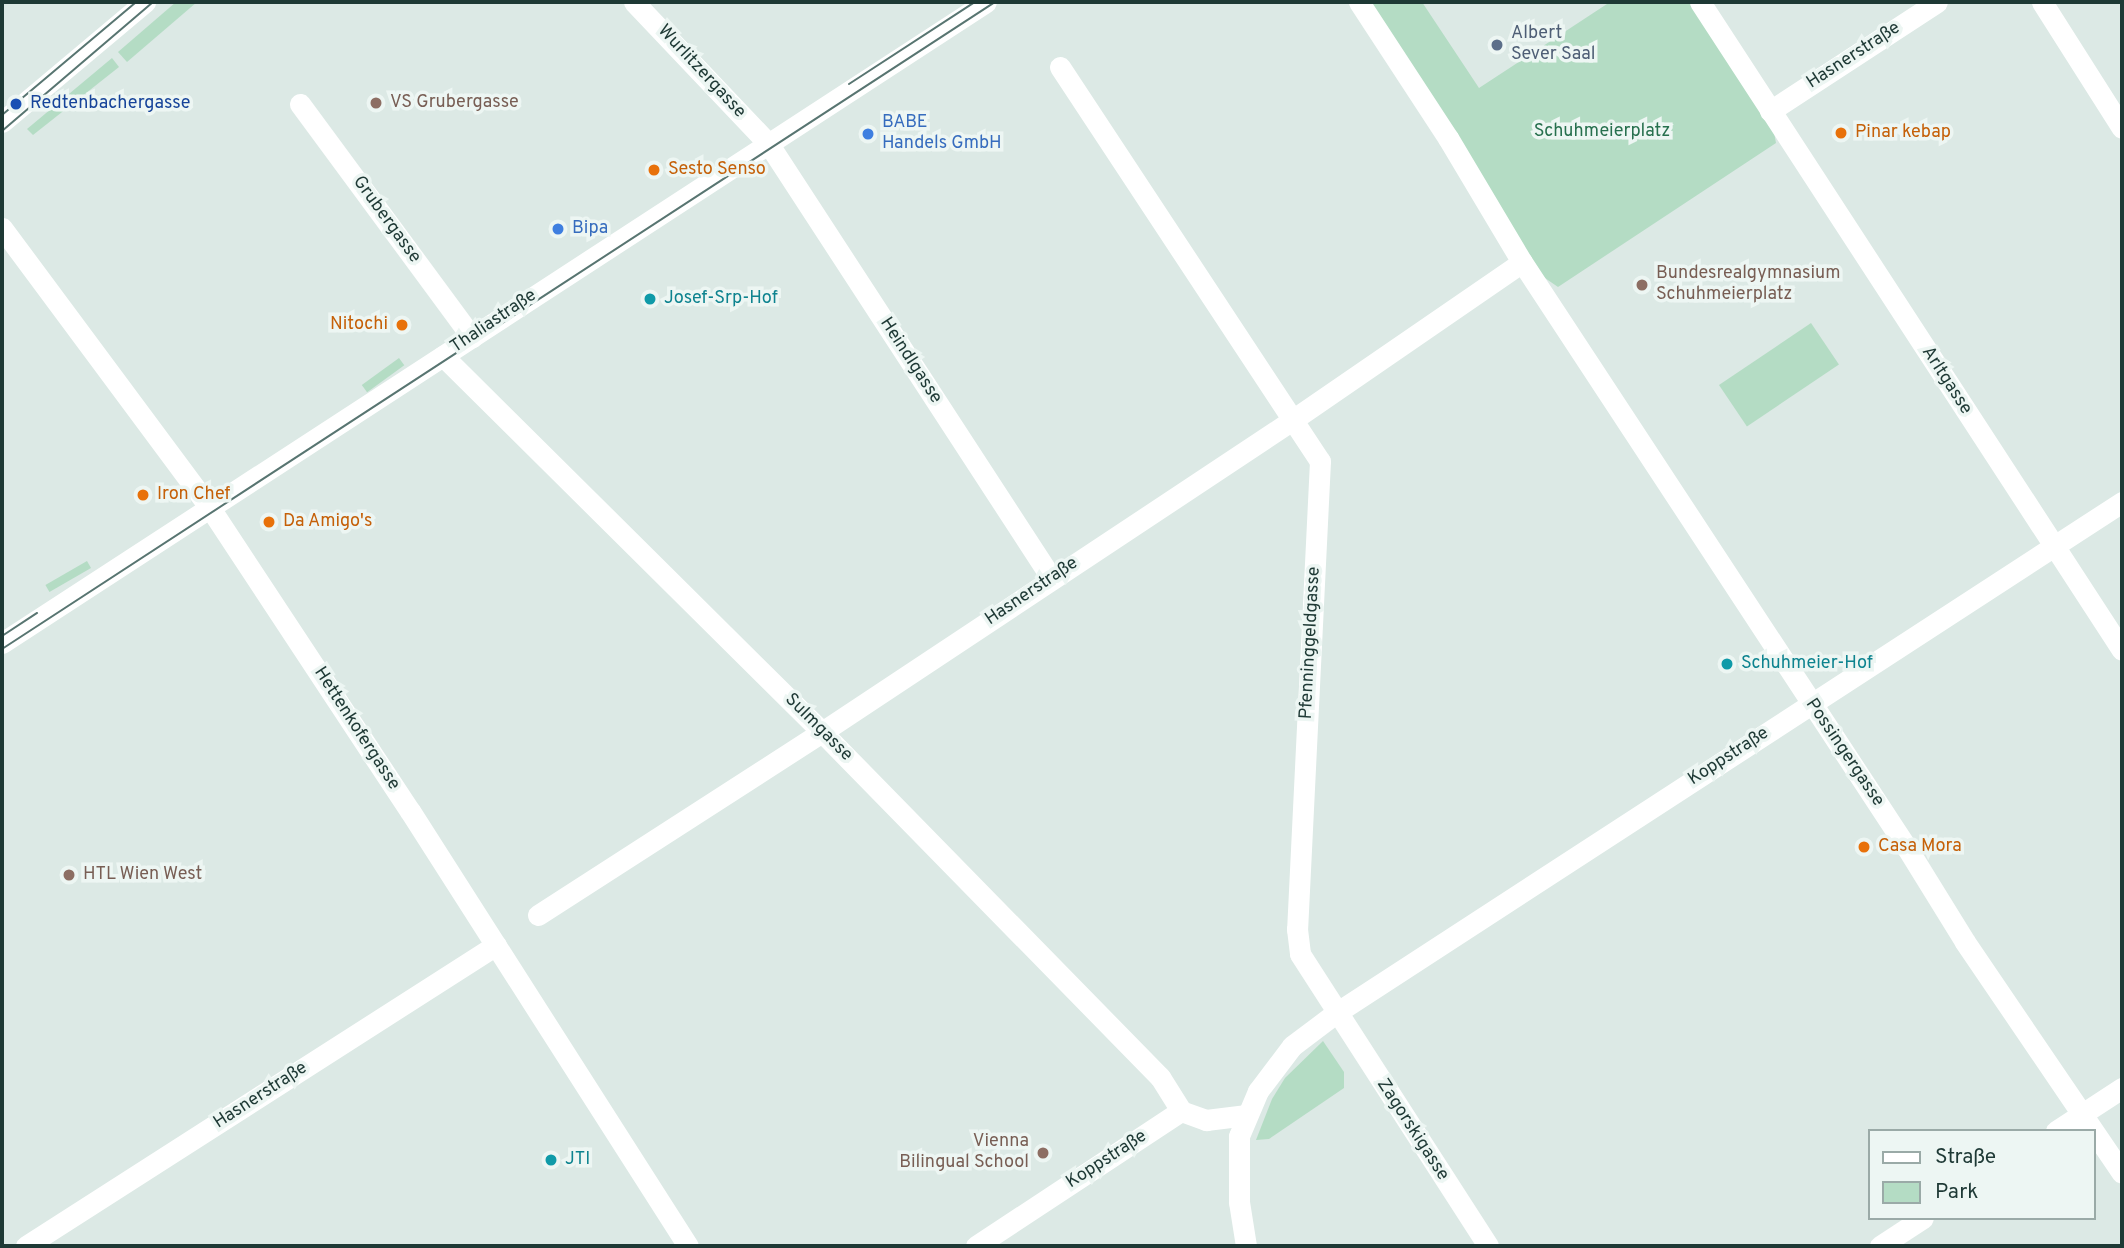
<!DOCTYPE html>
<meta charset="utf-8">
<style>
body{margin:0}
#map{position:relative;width:2124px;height:1248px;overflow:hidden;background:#dce9e5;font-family:Overpass,sans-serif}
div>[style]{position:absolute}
.green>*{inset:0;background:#b4dcc4;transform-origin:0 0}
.pedestrian>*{height:21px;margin:-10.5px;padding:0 10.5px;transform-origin:10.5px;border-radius:10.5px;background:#fff}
.minor>*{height:21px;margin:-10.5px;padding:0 10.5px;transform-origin:10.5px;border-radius:10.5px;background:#fff}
.secondary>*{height:21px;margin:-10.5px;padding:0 10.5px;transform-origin:10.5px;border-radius:10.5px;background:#fff}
.tram>*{height:2px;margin:-1px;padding:0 1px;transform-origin:1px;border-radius:1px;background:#587571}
.dots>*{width:19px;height:19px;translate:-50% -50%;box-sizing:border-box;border:4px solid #edf6f3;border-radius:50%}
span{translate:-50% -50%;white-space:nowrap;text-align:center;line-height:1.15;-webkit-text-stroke:7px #edf6f3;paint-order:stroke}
.service-label{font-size:18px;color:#4e5e75}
.left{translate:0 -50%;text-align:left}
.street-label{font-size:18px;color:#1e3935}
.education-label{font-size:18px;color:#785e54}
.right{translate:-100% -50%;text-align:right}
.transit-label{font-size:18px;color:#164399}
.shop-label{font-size:18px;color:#366cbe}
.park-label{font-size:18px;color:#27704e}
.food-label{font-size:18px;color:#c56008}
.culture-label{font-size:18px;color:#0d838f}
.frame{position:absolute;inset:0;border:4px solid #1e3935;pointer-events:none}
.legend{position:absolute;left:1868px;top:1129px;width:228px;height:91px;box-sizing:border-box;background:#edf6f3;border:2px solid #9aaaa7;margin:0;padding:9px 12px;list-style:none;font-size:21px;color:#1e3935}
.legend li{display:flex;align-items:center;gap:14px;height:35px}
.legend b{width:35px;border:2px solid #9aaaa7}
</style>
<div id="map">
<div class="green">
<i style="clip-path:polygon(176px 2px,197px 2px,127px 62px,118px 52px)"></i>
<i style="clip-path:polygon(1358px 2px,1422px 2px,1479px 88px,1610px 2px,1700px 2px,1770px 111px,1776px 143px,1558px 287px,1522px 262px)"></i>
<i style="clip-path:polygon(112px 58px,119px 67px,33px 135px,27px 129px)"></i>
<i style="left:1811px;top:323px;width:50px;height:111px;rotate:56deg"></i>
<i style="left:399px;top:358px;width:9px;height:46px;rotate:54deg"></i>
<i style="left:87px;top:561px;width:8px;height:48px;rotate:60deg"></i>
<i style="clip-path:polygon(1323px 1041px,1344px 1072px,1344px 1088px,1269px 1139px,1256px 1140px,1272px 1099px,1285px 1078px)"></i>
</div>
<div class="pedestrian">
<i style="left:300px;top:104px;width:290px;rotate:53.6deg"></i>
</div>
<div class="minor">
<i style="left:634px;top:2px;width:195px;rotate:46.5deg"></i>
<i style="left:768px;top:143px;width:520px;rotate:56.92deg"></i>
<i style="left:1700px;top:2px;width:773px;rotate:56.93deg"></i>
<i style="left:2042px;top:2px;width:149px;rotate:57.6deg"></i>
<i style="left:1060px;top:67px;width:472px;rotate:56.6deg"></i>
<i style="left:1320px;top:461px;width:469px;rotate:92.8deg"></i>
<i style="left:1297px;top:929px;width:25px;rotate:83deg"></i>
<i style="left:1300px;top:954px;width:347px;rotate:57.2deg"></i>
<i style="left:1770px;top:111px;width:199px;rotate:-33.1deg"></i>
<i style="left:2px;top:122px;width:187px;rotate:-40deg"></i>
<i style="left:2px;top:228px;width:349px;rotate:53.4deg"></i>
<i style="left:210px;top:508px;width:363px;rotate:56.6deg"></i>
<i style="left:410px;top:811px;width:516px;rotate:57.42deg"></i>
<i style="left:443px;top:356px;width:534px;rotate:44.77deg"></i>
<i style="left:822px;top:732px;width:483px;rotate:45.6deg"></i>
<i style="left:1160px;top:1077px;width:40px;rotate:58deg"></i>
<i style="left:538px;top:915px;width:338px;rotate:-32.8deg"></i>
<i style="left:822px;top:732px;width:563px;rotate:-33.55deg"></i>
<i style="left:1291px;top:421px;width:280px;rotate:-34.5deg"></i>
<i style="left:2056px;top:1131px;width:79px;rotate:-33.1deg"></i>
<i style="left:26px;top:1246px;width:558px;rotate:-32.64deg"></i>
<i style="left:976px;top:1246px;width:245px;rotate:-33.4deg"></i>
<i style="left:1181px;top:1111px;width:27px;rotate:20deg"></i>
<i style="left:1206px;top:1120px;width:41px;rotate:-7deg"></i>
<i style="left:1880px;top:1246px;width:51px;rotate:-33.1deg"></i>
</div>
<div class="secondary">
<i style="left:1359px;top:2px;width:163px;rotate:56.8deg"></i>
<i style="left:1448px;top:138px;width:144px;rotate:59.2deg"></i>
<i style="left:1522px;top:262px;width:701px;rotate:56.7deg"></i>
<i style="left:1907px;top:848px;width:110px;rotate:58.3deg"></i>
<i style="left:1965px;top:942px;width:279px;rotate:55.8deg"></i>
<i style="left:2px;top:643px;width:1174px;rotate:-33.08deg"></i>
<i style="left:1246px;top:1246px;width:45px;rotate:-99deg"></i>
<i style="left:1239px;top:1202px;width:66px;rotate:-90deg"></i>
<i style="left:1239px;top:1136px;width:49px;rotate:-67.1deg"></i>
<i style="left:1258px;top:1091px;width:56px;rotate:-52.9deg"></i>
<i style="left:1292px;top:1046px;width:55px;rotate:-36.9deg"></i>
<i style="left:1336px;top:1013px;width:938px;rotate:-33.03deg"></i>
</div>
<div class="tram">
<i style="left:849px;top:84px;width:150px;rotate:-33.1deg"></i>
<i style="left:2px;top:115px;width:175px;rotate:-40.1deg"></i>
<i style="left:2px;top:131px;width:199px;rotate:-40.5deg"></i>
<i style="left:2px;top:636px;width:42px;rotate:-33.3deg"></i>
<i style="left:2px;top:649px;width:1185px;rotate:-33.09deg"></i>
</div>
<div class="dots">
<i style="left:1497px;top:45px;background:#5c6f8a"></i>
<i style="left:376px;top:103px;background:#8d6e63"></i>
<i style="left:16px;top:104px;background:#1a4fb4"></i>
<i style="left:1841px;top:133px;background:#e8710a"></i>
<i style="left:868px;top:134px;background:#3f7fe0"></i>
<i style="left:654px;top:170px;background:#e8710a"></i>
<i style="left:558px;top:229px;background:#3f7fe0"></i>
<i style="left:1642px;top:285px;background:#8d6e63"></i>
<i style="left:650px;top:299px;background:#0f9aa8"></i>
<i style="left:402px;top:325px;background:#e8710a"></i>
<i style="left:143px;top:495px;background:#e8710a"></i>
<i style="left:269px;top:522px;background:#e8710a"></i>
<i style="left:1727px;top:664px;background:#0f9aa8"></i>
<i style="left:1864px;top:847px;background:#e8710a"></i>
<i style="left:69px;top:875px;background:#8d6e63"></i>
<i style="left:1043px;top:1153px;background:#8d6e63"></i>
<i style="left:551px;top:1160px;background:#0f9aa8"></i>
</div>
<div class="service-label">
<span class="left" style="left:1511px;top:45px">Albert<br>Sever Saal</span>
</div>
<div class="street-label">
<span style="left:1854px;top:56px;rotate:-33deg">Hasnerstraße</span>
<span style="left:701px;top:72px;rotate:47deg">Wurlitzergasse</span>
<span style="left:386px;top:220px;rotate:54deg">Grubergasse</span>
<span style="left:494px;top:322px;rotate:-34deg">Thaliastraße</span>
<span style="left:910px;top:361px;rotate:57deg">Heindlgasse</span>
<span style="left:1946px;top:381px;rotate:57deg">Arltgasse</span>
<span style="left:1032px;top:592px;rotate:-34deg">Hasnerstraße</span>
<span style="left:1311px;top:643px;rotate:-87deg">Pfenninggeldgasse</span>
<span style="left:818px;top:728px;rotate:45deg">Sulmgasse</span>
<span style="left:356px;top:729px;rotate:57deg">Hettenkofergasse</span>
<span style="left:1844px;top:753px;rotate:56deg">Possingergasse</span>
<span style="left:1729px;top:757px;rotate:-33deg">Koppstraße</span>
<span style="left:261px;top:1096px;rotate:-33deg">Hasnerstraße</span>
<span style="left:1412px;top:1130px;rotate:57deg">Zagorskigasse</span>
<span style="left:1107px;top:1160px;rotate:-33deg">Koppstraße</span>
</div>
<div class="education-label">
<span class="left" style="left:390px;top:103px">VS Grubergasse</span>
<span class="left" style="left:1656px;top:285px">Bundesrealgymnasium<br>Schuhmeierplatz</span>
<span class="left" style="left:83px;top:875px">HTL Wien West</span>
<span class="right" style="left:1029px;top:1153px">Vienna<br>Bilingual School</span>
</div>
<div class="transit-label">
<span class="left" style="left:30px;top:104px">Redtenbachergasse</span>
</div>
<div class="shop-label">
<span class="left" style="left:882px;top:134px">BABE<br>Handels GmbH</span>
<span class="left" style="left:572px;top:229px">Bipa</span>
</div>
<div class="park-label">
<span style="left:1602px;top:132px">Schuhmeierplatz</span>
</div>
<div class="food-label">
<span class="left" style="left:1855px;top:133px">Pinar kebap</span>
<span class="left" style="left:668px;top:170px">Sesto Senso</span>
<span class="right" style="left:388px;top:325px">Nitochi</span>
<span class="left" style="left:157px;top:495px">Iron Chef</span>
<span class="left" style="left:283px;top:522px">Da Amigo's</span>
<span class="left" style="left:1878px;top:847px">Casa Mora</span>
</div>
<div class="culture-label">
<span class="left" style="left:664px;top:299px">Josef-Srp-Hof</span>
<span class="left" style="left:1741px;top:664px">Schuhmeier-Hof</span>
<span class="left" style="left:565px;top:1160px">JTI</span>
</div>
<div class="frame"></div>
<ul class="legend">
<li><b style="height:9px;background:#fff"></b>Straße</li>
<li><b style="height:19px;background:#b4dcc4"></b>Park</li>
</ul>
</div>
